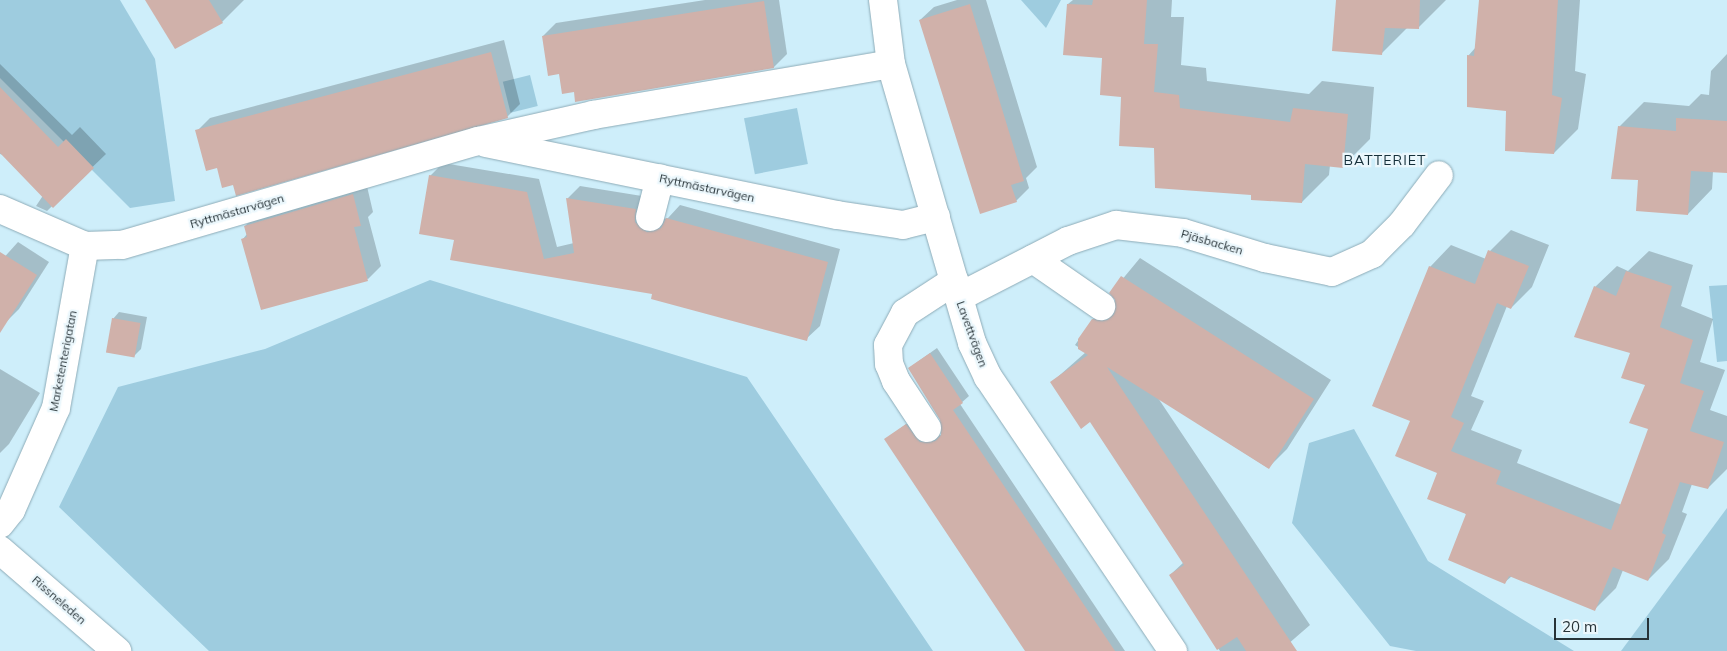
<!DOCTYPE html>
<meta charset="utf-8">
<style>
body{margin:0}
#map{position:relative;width:1727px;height:651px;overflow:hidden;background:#ceeefa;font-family:Mulish,sans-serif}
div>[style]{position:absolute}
.green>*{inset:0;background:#9eccdf;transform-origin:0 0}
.shadow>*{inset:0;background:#0003}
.building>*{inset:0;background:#d0b1aa;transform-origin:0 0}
.roads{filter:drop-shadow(0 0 1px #8dabb7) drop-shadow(0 0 1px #8dabb7)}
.minor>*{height:28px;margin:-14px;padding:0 14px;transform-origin:14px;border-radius:14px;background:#fff}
span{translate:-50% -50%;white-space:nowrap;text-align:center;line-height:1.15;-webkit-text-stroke:4.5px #ebf7fc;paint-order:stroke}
.street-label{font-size:12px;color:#273338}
.neighbourhood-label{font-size:14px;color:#16313b;letter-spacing:1px}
.scale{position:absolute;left:1554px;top:618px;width:95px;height:22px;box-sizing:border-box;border:2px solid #273338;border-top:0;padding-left:6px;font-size:15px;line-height:18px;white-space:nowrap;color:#273338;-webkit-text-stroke:4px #ebf7fc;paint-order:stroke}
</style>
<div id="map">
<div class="green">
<i style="clip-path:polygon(0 0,120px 0,155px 59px,175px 201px,130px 208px,0 78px)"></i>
<i style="clip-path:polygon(1021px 0,1061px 0,1046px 28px)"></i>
<i style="left:530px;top:75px;width:32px;height:28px;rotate:76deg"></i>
<i style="left:797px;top:108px;width:57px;height:54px;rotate:79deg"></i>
<i style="clip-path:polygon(430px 280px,747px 377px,933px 651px,209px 651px,59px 507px,118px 387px,265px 349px)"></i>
<i style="clip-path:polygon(1727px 285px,1727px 361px,1717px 362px,1709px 286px)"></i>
<i style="clip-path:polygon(1354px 429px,1428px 561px,1574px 651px,1416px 651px,1390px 646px,1292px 523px,1309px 443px)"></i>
<i style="clip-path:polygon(1727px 508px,1727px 651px,1621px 651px)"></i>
</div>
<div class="shadow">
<i style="clip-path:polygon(155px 0,244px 0,222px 22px)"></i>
<i style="clip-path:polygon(705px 0,779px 0,787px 54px,774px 67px,575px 91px,560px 73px,543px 36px,556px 23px)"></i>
<i style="clip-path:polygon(957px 0,986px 0,1037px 167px,1026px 178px,1029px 188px,1016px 201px,920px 20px,934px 7px)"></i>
<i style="clip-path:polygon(1073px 0,1172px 0,1171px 17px,1184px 17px,1181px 65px,1206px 68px,1207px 81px,1309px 94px,1322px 81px,1374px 87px,1370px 139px,1343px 166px,1330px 165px,1329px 175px,1302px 202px,1252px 194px,1155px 146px,1122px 96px,1104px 57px,1068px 4px)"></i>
<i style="clip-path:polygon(1338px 0,1446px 0,1418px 28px,1408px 27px,1382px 53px)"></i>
<i style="clip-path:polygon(1480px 0,1580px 0,1575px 71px,1586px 74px,1578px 129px,1554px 153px,1507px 110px,1468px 56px,1476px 47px)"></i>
<i style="clip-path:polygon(504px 40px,520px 104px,507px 117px,234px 184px,218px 166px,197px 131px,210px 118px)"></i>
<i style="clip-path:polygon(1727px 54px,1727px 172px,1713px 171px,1712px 189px,1688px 214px,1639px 179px,1613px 177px,1620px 126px,1644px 102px,1689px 106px,1701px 94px,1709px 95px,1711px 71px)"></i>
<i style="clip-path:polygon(0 64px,72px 135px,80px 127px,106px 154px,47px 211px,36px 206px,60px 170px,0 154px)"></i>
<i style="clip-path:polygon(443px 163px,539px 179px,557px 247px,574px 243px,567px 199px,580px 186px,648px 197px,660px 220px,668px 218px,680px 205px,840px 249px,820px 326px,806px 339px,654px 293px,455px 239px,430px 176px)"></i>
<i style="clip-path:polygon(366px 182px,373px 212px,368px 217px,381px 266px,368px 279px,243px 239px,247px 234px,245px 226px,258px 213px)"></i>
<i style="clip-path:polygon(1511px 230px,1549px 245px,1532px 287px,1511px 308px,1507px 306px,1471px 396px,1484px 401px,1471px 430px,1522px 450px,1517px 463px,1622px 505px,1650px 428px,1647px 384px,1595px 287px,1617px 266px,1628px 271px,1649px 251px,1693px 265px,1681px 306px,1713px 319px,1700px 362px,1725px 370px,1710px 410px,1727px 416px,1727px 469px,1708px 488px,1692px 484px,1682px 512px,1687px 514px,1669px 559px,1648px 580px,1623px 570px,1616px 588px,1595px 609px,1512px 576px,1505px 582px,1411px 420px,1430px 267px,1451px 245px,1486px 259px,1490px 251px)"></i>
<i style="clip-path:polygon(18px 242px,49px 262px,19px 309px,6px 322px,0 318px,0 262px)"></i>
<i style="clip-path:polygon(1140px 258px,1331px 380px,1287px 449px,1268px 468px,1158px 398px,1310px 625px,1280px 651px,1220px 651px,1170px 575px,1184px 562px,1091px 421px,1052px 382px,1086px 352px,1075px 345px,1093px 319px,1111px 301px,1116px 301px,1111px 293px)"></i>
<i style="clip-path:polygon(119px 312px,147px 317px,141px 349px,134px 356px,113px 319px)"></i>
<i style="clip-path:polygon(937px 348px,969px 396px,960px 404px,1125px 651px,1027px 651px,886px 439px,913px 419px,927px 436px,942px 435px,942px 419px,909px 368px)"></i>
<i style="clip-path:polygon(0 369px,40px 393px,9px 444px,0 453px)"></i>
</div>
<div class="building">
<i style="clip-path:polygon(145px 0,209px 0,223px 23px,175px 49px)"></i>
<i style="clip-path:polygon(1093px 0,1147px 0,1144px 44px,1158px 44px,1154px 92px,1179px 95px,1180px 108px,1290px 122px,1293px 108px,1348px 114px,1343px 168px,1305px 164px,1302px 203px,1251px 200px,1251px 195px,1155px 188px,1154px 148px,1119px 146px,1121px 97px,1100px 95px,1102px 58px,1063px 55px,1067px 4px,1092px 5px)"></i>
<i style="clip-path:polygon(1336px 0,1420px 0,1419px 29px,1385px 28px,1382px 55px,1332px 51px)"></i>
<i style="clip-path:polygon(1479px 0,1558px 0,1552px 95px,1562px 98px,1554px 154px,1505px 151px,1506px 111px,1467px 107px,1467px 55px,1474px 56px)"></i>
<i style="clip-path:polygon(764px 1px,774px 68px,575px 102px,574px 92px,562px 94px,559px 74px,548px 76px,542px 36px)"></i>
<i style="clip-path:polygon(970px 4px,1024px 181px,1011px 185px,1017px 202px,980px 214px,919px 20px)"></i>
<i style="clip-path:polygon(491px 52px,508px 118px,236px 196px,233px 185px,222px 188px,217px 168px,206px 171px,195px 130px)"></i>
<i style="clip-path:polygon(0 87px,58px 147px,66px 139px,94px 168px,53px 208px,0 153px)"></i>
<i style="clip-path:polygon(1676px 118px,1727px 121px,1727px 173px,1691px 171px,1688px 215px,1636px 211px,1638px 180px,1611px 179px,1618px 126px,1676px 131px)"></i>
<i style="clip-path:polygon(429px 175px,527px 192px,544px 259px,574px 253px,566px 198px,636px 209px,635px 222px,647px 232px,661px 228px,666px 218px,828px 262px,807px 341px,651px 299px,652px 294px,450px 260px,454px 240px,419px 234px)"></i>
<i style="clip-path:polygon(353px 194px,361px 226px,354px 227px,368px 281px,261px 310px,241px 239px,247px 237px,244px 226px)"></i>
<i style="clip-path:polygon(1488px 250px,1529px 266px,1511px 309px,1497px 303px,1451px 417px,1464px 423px,1451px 451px,1501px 471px,1496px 484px,1611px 530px,1648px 429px,1629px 423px,1645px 385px,1621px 378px,1630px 353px,1574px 337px,1594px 286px,1616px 296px,1626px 271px,1672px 286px,1660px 327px,1693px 340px,1680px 383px,1704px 391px,1690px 431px,1724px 442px,1708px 489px,1680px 482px,1662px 533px,1666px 535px,1648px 581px,1613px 567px,1595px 611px,1509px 576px,1505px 584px,1448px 560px,1466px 514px,1427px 499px,1437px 473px,1395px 456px,1410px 421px,1372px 406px,1429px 266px,1475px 284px)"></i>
<i style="clip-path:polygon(0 252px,37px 275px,0 333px)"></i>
<i style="clip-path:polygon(1121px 276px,1314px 399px,1269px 469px,1107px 367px,1297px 651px,1246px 651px,1237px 637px,1217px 650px,1169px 575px,1184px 565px,1090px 422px,1081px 429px,1050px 382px,1088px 355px,1078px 349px,1078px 339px,1092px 319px,1107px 320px,1114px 314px,1115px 300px,1109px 293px)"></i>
<i style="left:112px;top:318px;width:29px;height:35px;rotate:10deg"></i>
<i style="clip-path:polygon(930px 353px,963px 403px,953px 410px,1115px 651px,1025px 651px,884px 439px,906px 424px,920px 442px,935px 441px,941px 435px,940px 420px,908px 368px)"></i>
</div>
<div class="roads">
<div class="minor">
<i style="left:883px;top:0;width:64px;rotate:82.9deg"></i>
<i style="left:891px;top:64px;width:291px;rotate:73.8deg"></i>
<i style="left:972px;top:343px;width:38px;rotate:65deg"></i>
<i style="left:988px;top:377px;width:331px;rotate:56deg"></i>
<i style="left:486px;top:143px;width:358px;rotate:11.6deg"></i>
<i style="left:837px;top:215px;width:67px;rotate:8.6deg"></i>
<i style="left:903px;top:225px;width:34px;rotate:-14deg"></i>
<i style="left:0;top:209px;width:93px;rotate:23.5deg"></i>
<i style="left:85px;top:246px;width:37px;rotate:-2deg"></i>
<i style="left:122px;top:245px;width:371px;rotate:-16.3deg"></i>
<i style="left:478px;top:141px;width:118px;rotate:-12.7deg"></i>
<i style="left:593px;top:115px;width:302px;rotate:-9.7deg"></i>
<i style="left:650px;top:217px;width:40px;rotate:-75.6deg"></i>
<i style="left:1033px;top:259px;width:83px;rotate:34.7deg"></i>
<i style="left:959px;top:297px;width:123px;rotate:-27.2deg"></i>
<i style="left:1068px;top:241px;width:51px;rotate:-18.4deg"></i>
<i style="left:1116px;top:225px;width:67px;rotate:6.8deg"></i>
<i style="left:1183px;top:233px;width:86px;rotate:17deg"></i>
<i style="left:1265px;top:258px;width:68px;rotate:11.8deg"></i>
<i style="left:1332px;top:272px;width:44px;rotate:-24.2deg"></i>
<i style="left:1372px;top:254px;width:42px;rotate:-45deg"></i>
<i style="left:1402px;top:224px;width:61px;rotate:-52.9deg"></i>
<i style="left:927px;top:428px;width:56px;rotate:-123.4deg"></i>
<i style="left:896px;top:381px;width:18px;rotate:-112deg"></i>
<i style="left:889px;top:364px;width:19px;rotate:-93deg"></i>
<i style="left:888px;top:345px;width:36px;rotate:-62deg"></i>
<i style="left:905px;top:313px;width:59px;rotate:-33.1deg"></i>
<i style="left:0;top:524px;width:18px;rotate:-52deg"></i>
<i style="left:11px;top:510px;width:111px;rotate:-66.2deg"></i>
<i style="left:56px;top:408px;width:165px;rotate:-79.9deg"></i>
<i style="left:0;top:550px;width:155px;rotate:40.8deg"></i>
</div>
</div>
<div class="street-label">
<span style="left:707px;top:188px;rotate:12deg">Ryttmästarvägen</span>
<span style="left:237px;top:211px;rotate:-16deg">Ryttmästarvägen</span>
<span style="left:1212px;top:242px;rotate:16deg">Pjäsbacken</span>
<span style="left:972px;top:334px;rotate:70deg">Lavettvägen</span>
<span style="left:63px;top:361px;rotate:-79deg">Marketenterigatan</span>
<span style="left:59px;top:600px;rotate:41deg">Rissneleden</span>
</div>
<div class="neighbourhood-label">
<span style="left:1385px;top:160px">BATTERIET</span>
</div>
<div class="scale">20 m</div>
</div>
